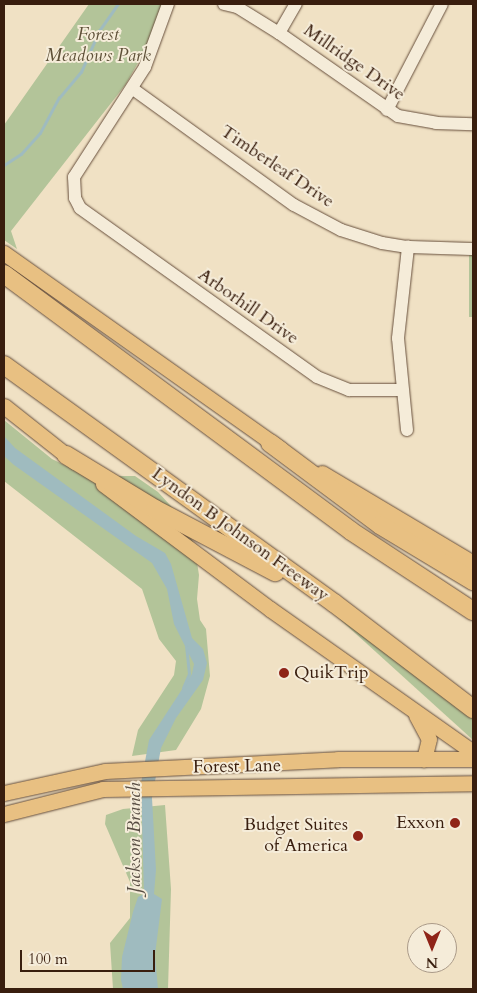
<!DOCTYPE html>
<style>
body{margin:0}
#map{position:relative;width:477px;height:993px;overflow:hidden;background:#f0e1c4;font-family:Cardo,serif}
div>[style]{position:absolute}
.green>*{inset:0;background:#b3c499;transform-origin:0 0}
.water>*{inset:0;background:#9fbbbf}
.stream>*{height:2.5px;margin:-1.25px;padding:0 1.25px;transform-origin:1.25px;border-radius:1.25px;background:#9fbbbf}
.roads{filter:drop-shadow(0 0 1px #674f3c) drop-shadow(0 0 1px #674f3c)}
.minor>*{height:12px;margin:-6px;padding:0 6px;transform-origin:6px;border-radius:6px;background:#f5ecd9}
.major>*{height:15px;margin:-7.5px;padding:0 7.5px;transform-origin:7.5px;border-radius:7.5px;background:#e8c082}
.highway>*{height:18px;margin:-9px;padding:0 9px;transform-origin:9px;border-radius:9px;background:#e8c082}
.dots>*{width:14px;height:14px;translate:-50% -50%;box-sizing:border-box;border:2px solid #f5ecd9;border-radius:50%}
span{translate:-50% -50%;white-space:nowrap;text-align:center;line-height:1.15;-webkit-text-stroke:4px #f5ecd9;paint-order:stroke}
.park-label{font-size:18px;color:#5e5038;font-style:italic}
.street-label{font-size:18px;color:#391e0e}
.poi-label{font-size:18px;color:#391e0e}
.left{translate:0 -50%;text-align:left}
.right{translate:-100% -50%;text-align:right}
.water-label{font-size:19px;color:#584d43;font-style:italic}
.frame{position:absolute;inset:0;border:5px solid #391e0e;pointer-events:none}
.north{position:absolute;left:407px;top:923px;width:50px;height:50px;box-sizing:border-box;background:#f5ecd9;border:1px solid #aa9a88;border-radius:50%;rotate:180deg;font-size:14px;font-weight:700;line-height:20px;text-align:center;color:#391e0e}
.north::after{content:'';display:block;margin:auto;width:18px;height:22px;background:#8f2418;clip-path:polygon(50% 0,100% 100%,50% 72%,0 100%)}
.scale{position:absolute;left:20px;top:950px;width:135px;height:22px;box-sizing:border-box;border:2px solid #391e0e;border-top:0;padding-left:6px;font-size:15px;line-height:18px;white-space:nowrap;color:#391e0e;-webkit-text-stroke:4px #f5ecd9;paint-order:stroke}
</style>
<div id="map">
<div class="green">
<i style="clip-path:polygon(89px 4px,162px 4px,153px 36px,126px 84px,11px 231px,17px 249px,4px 240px,4px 125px)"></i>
<i style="left:469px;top:254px;width:4px;height:63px"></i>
<i style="clip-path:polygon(4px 420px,52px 459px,87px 476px,135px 476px,158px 492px,181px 517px,194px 544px,199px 575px,197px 599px,200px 620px,206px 629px,210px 676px,201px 709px,176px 750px,132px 756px,138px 730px,174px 675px,176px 661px,159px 639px,142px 589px,4px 481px)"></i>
<i style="clip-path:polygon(250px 538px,473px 698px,473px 740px)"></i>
<i style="clip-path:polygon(165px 805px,171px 889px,168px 989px,113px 989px,110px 943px,130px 918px,130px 882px,105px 824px,106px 815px,123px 809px)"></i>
</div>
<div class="water">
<i style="clip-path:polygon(4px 436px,15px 448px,136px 536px,165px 553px,171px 564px,192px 638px,203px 649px,207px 663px,203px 680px,176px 718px,161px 748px,152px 798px,156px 870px,154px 894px,162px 899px,155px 955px,158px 989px,123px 989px,121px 980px,122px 957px,133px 912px,138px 897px,144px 894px,141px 783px,149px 740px,192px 674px,194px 664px,174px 624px,167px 589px,152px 563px,14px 465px,4px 456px)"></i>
</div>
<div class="stream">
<i style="left:4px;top:165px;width:20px;rotate:-33deg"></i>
<i style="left:21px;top:154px;width:28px;rotate:-48deg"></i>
<i style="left:40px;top:133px;width:40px;rotate:-62deg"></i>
<i style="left:59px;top:98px;width:34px;rotate:-50deg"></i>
<i style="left:81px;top:72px;width:45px;rotate:-66.3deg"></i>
<i style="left:99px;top:31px;width:33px;rotate:-55deg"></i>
<i style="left:183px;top:688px;width:15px;rotate:-67deg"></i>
<i style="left:189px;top:674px;width:27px;rotate:-96deg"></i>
</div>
<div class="roads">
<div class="minor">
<i style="left:168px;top:4px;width:67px;rotate:110.1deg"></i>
<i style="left:145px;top:67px;width:131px;rotate:122.8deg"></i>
<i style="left:74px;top:177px;width:21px;rotate:87deg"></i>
<i style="left:75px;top:198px;width:11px;rotate:63deg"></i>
<i style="left:80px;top:208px;width:291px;rotate:35.5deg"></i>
<i style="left:317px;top:377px;width:35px;rotate:22deg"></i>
<i style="left:349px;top:390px;width:53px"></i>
<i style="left:224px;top:4px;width:13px;rotate:13deg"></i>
<i style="left:237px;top:7px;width:49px;rotate:31.8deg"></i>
<i style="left:279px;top:33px;width:145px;rotate:34.9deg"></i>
<i style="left:398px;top:116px;width:39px;rotate:10deg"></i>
<i style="left:436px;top:123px;width:37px;rotate:2deg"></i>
<i style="left:279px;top:33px;width:34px;rotate:-60deg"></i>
<i style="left:133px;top:89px;width:198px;rotate:35.8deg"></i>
<i style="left:294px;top:205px;width:53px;rotate:28deg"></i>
<i style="left:341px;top:230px;width:43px;rotate:17.6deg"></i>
<i style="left:382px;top:243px;width:26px;rotate:9deg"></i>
<i style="left:408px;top:247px;width:65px;rotate:1.8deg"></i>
<i style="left:387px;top:110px;width:119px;rotate:-62.6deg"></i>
<i style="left:407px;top:430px;width:92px;rotate:-95.6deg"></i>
<i style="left:398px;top:338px;width:92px;rotate:-83.7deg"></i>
</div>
<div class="major">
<i style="left:4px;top:253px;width:339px;rotate:35.3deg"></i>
<i style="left:4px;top:406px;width:90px;rotate:38.3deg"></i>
<i style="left:322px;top:473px;width:176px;rotate:30.8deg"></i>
<i style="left:103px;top:484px;width:209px;rotate:36.8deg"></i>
<i style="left:270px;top:609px;width:248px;rotate:35.2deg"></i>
<i style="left:416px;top:715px;width:27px;rotate:62deg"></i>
<i style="left:429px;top:739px;width:21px;rotate:104deg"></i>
<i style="left:4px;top:793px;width:103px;rotate:-12.3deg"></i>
<i style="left:105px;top:771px;width:233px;rotate:-2.9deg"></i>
<i style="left:338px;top:759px;width:135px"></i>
<i style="left:4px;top:814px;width:102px;rotate:-14.2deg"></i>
<i style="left:103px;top:789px;width:370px;rotate:-0.9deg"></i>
</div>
<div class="highway">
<i style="left:4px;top:274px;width:432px;rotate:36.5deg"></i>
<i style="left:351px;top:531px;width:146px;rotate:33.3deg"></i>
<i style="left:4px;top:365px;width:407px;rotate:35.8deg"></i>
<i style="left:334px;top:603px;width:175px;rotate:37.3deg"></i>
<i style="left:270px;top:443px;width:137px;rotate:36.7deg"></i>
<i style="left:380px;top:525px;width:109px;rotate:31.1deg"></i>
<i style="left:66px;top:455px;width:104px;rotate:31.2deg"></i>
<i style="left:155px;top:509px;width:136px;rotate:27.7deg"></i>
</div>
</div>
<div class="dots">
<i style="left:284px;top:673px;background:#8f2418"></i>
<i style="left:455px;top:823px;background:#8f2418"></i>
<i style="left:358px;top:836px;background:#8f2418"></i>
</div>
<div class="park-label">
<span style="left:98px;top:46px">Forest<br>Meadows Park</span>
</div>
<div class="street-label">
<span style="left:354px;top:63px;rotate:35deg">Millridge Drive</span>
<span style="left:277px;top:167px;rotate:34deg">Timberleaf Drive</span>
<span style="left:248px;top:307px;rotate:35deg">Arborhill Drive</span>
<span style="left:240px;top:535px;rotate:36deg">Lyndon B Johnson Freeway</span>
<span style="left:237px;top:767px;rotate:-1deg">Forest Lane</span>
</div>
<div class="poi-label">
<span class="left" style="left:294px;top:673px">QuikTrip</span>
<span class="right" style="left:445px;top:823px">Exxon</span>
<span class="right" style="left:348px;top:836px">Budget Suites<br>of America</span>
</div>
<div class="water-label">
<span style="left:135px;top:838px;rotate:-90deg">Jackson Branch</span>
</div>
<div class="frame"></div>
<div class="north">N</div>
<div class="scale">100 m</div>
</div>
